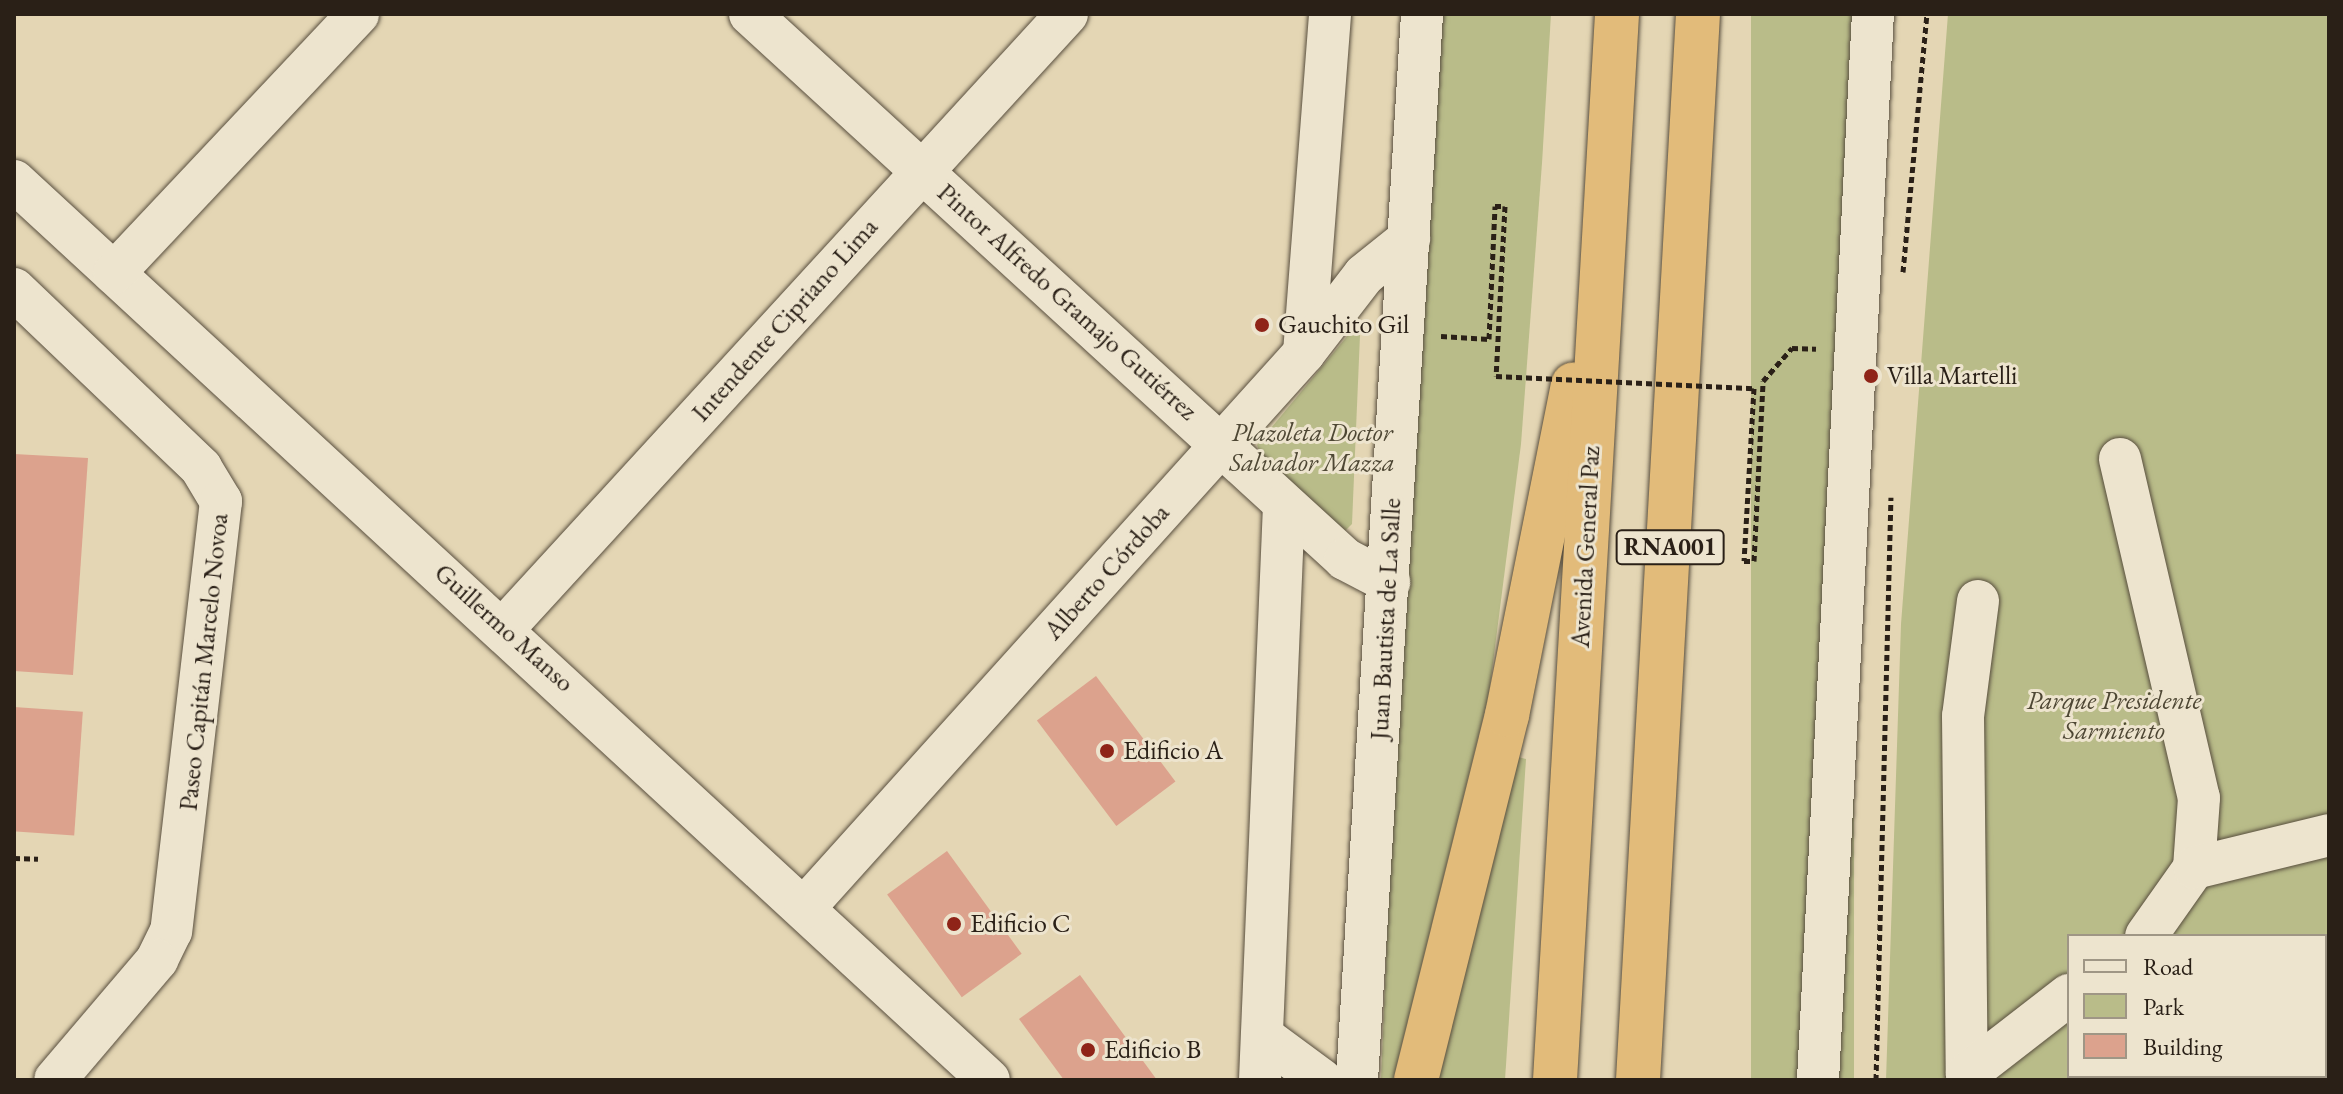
<!DOCTYPE html>
<meta charset="utf-8">
<style>
body{margin:0}
#map{position:relative;width:2343px;height:1094px;overflow:hidden;background:#e4d6b4;font-family:"EB Garamond",serif}
div>[style]{position:absolute}
.green>*{inset:0;background:#b9bc89;transform-origin:0 0}
.building>*{inset:0;background:#dca28d;transform-origin:0 0}
.path>*{height:5px;margin-top:-2.5px;transform-origin:0;background:repeating-linear-gradient(90deg,#2a2017 0 6px,transparent 0 10px)}
.roads{filter:drop-shadow(0 0 2px #584e3e) drop-shadow(0 0 2px #584e3e)}
.minor>*{height:42px;margin:-21px;padding:0 21px;transform-origin:21px;border-radius:21px;background:#ede4ce}
.highway>*{height:44px;margin:-22px;padding:0 22px;transform-origin:22px;border-radius:22px;background:#e2bb7a}
.path-bridge>*{height:5px;margin-top:-2.5px;transform-origin:0;background:repeating-linear-gradient(90deg,#2a2017 0 6px,transparent 0 10px)}
.dots>*{width:22px;height:22px;translate:-50% -50%;box-sizing:border-box;border:4px solid #ede4ce;border-radius:50%}
span{translate:-50% -50%;white-space:nowrap;text-align:center;line-height:1.15;-webkit-text-stroke:6px #ede4ce;paint-order:stroke}
.shield-label span{padding:2px 6px;background:#ede4ce;border:2px solid;border-radius:6px;-webkit-text-stroke-width:0}
.shield-label{font-size:24px;color:#2a2017;font-weight:700}
.street-label{font-size:26px;color:#2a2017}
.poi-label{font-size:26px;color:#2a2017}
.left{translate:0 -50%;text-align:left}
.park-label{font-size:26px;color:#4e4734;font-style:italic}
.frame{position:absolute;inset:0;border:16px solid #2a2017;pointer-events:none}
.legend{position:absolute;left:2067px;top:934px;width:260px;height:144px;box-sizing:border-box;background:#ede4ce;border:2px solid #9f9685;margin:0;padding:10px 14px;list-style:none;font-size:24px;color:#2a2017}
.legend li{display:flex;align-items:center;gap:16px;height:40px}
.legend b{width:40px;border:2px solid #9f9685}
</style>
<div id="map">
<div class="green">
<i style="clip-path:polygon(1441px 14px,1551px 14px,1542px 163px,1521px 444px,1489px 694px,1393px 1080px,1381px 1080px,1411px 368px)"></i>
<i style="left:1751px;top:14px;width:103px;height:1068px"></i>
<i style="clip-path:polygon(evenodd,1948px 14px,2329px 14px,2329px 1080px,1886px 1080px,1901px 624px,1948px 14px,2069px 936px,2325px 936px,2325px 1076px,2069px 1076px,2069px 936px)"></i>
<i style="clip-path:polygon(1349px 334px,1360px 335px,1352px 524px,1345px 531px,1264px 465px,1257px 445px)"></i>
<i style="clip-path:polygon(1518px 757px,1526px 759px,1505px 1080px,1433px 1080px)"></i>
</div>
<div class="building">
<i style="clip-path:polygon(14px 454px,88px 458px,73px 675px,14px 671px)"></i>
<i style="left:1096px;top:676px;width:132px;height:74px;rotate:53deg"></i>
<i style="left:14px;top:707px;width:69px;height:124px;rotate:4deg"></i>
<i style="left:947px;top:851px;width:127px;height:74px;rotate:54deg"></i>
<i style="clip-path:polygon(1080px 975px,1157px 1080px,1064px 1080px,1019px 1019px)"></i>
</div>
<div class="path">
<i style="left:1903px;top:272px;width:259px;rotate:-84.7deg"></i>
<i style="left:1441px;top:336px;width:48px;rotate:3.6deg"></i>
<i style="left:1489px;top:339px;width:133px;rotate:-87.4deg"></i>
<i style="left:1495px;top:206px;width:10px"></i>
<i style="left:1505px;top:206px;width:170px;rotate:93deg"></i>
<i style="left:1754px;top:388px;width:173px;rotate:93.3deg"></i>
<i style="left:1744px;top:561px;width:10px"></i>
<i style="left:1754px;top:561px;width:180px;rotate:-87.1deg"></i>
<i style="left:1763px;top:381px;width:44px;rotate:-48.7deg"></i>
<i style="left:1792px;top:348px;width:24px;rotate:2deg"></i>
<i style="left:14px;top:858px;width:24px;rotate:2deg"></i>
<i style="left:1876px;top:1080px;width:583px;rotate:-88.53deg"></i>
</div>
<div class="roads">
<div class="minor">
<i style="left:750px;top:14px;width:807px;rotate:42.49deg"></i>
<i style="left:1345px;top:559px;width:50px;rotate:27.6deg"></i>
<i style="left:14px;top:181px;width:1326px;rotate:42.68deg"></i>
<i style="left:114px;top:273px;width:356px;rotate:-46.7deg"></i>
<i style="left:14px;top:289px;width:259px;rotate:43.7deg"></i>
<i style="left:201px;top:468px;width:39px;rotate:59deg"></i>
<i style="left:221px;top:501px;width:433px;rotate:96.6deg"></i>
<i style="left:171px;top:931px;width:32px;rotate:116deg"></i>
<i style="left:157px;top:960px;width:157px;rotate:130.4deg"></i>
<i style="left:1304px;top:353px;width:340px;rotate:-85.6deg"></i>
<i style="left:2120px;top:459px;width:348px;rotate:76.9deg"></i>
<i style="left:2199px;top:798px;width:70px;rotate:94.1deg"></i>
<i style="left:2194px;top:868px;width:83px;rotate:125.2deg"></i>
<i style="left:1978px;top:601px;width:116px;rotate:97.4deg"></i>
<i style="left:1963px;top:716px;width:358px;rotate:89.4deg"></i>
<i style="left:1967px;top:1074px;width:129px;rotate:-37.8deg"></i>
<i style="left:504px;top:628px;width:833px;rotate:-47.48deg"></i>
<i style="left:2194px;top:868px;width:139px;rotate:-13.7deg"></i>
<i style="left:805px;top:907px;width:746px;rotate:-47.99deg"></i>
<i style="left:1304px;top:353px;width:98px;rotate:-52.4deg"></i>
<i style="left:1364px;top:275px;width:58px;rotate:-38.7deg"></i>
<i style="left:1262px;top:1036px;width:74px;rotate:36.3deg"></i>
<i style="left:1260px;top:1080px;width:576px;rotate:-87.61deg"></i>
<i style="left:1357px;top:1080px;width:1068px;rotate:-86.51deg"></i>
<i style="left:1818px;top:1080px;width:1067px;rotate:-87.05deg"></i>
</div>
<div class="highway">
<i style="left:1416px;top:1080px;width:376px;rotate:-76deg"></i>
<i style="left:1507px;top:715px;width:337px;rotate:-78.7deg"></i>
<i style="left:1555px;top:1080px;width:1068px;rotate:-86.67deg"></i>
<i style="left:1638px;top:1080px;width:1068px;rotate:-86.78deg"></i>
</div>
</div>
<div class="path-bridge">
<i style="left:1496px;top:376px;width:258px;rotate:2.7deg"></i>
</div>
<div class="dots">
<i style="left:1262px;top:325px;background:#8f2418"></i>
<i style="left:1871px;top:376px;background:#8f2418"></i>
<i style="left:1107px;top:751px;background:#8f2418"></i>
<i style="left:954px;top:924px;background:#8f2418"></i>
<i style="left:1088px;top:1050px;background:#8f2418"></i>
</div>
<div class="shield-label">
<span style="left:1670px;top:547px">RNA001</span>
</div>
<div class="street-label">
<span style="left:1067px;top:302px;rotate:42deg">Pintor Alfredo Gramajo Gutiérrez</span>
<span style="left:785px;top:320px;rotate:-48deg">Intendente Cipriano Lima</span>
<span style="left:1586px;top:547px;rotate:-87deg">Avenida General Paz</span>
<span style="left:1107px;top:572px;rotate:-48deg">Alberto Córdoba</span>
<span style="left:1386px;top:619px;rotate:-87deg">Juan Bautista de La Salle</span>
<span style="left:504px;top:628px;rotate:42deg">Guillermo Manso</span>
<span style="left:204px;top:662px;rotate:-84deg">Paseo Capitán Marcelo Novoa</span>
</div>
<div class="poi-label">
<span class="left" style="left:1278px;top:325px">Gauchito Gil</span>
<span class="left" style="left:1887px;top:376px">Villa Martelli</span>
<span class="left" style="left:1123px;top:751px">Edificio A</span>
<span class="left" style="left:970px;top:924px">Edificio C</span>
<span class="left" style="left:1104px;top:1050px">Edificio B</span>
</div>
<div class="park-label">
<span style="left:1312px;top:448px">Plazoleta Doctor<br>Salvador Mazza</span>
<span style="left:2114px;top:716px">Parque Presidente<br>Sarmiento</span>
</div>
<div class="frame"></div>
<ul class="legend">
<li><b style="height:10px;background:#ede4ce"></b>Road</li>
<li><b style="height:22px;background:#b9bc89"></b>Park</li>
<li><b style="height:22px;background:#dca28d"></b>Building</li>
</ul>
</div>
